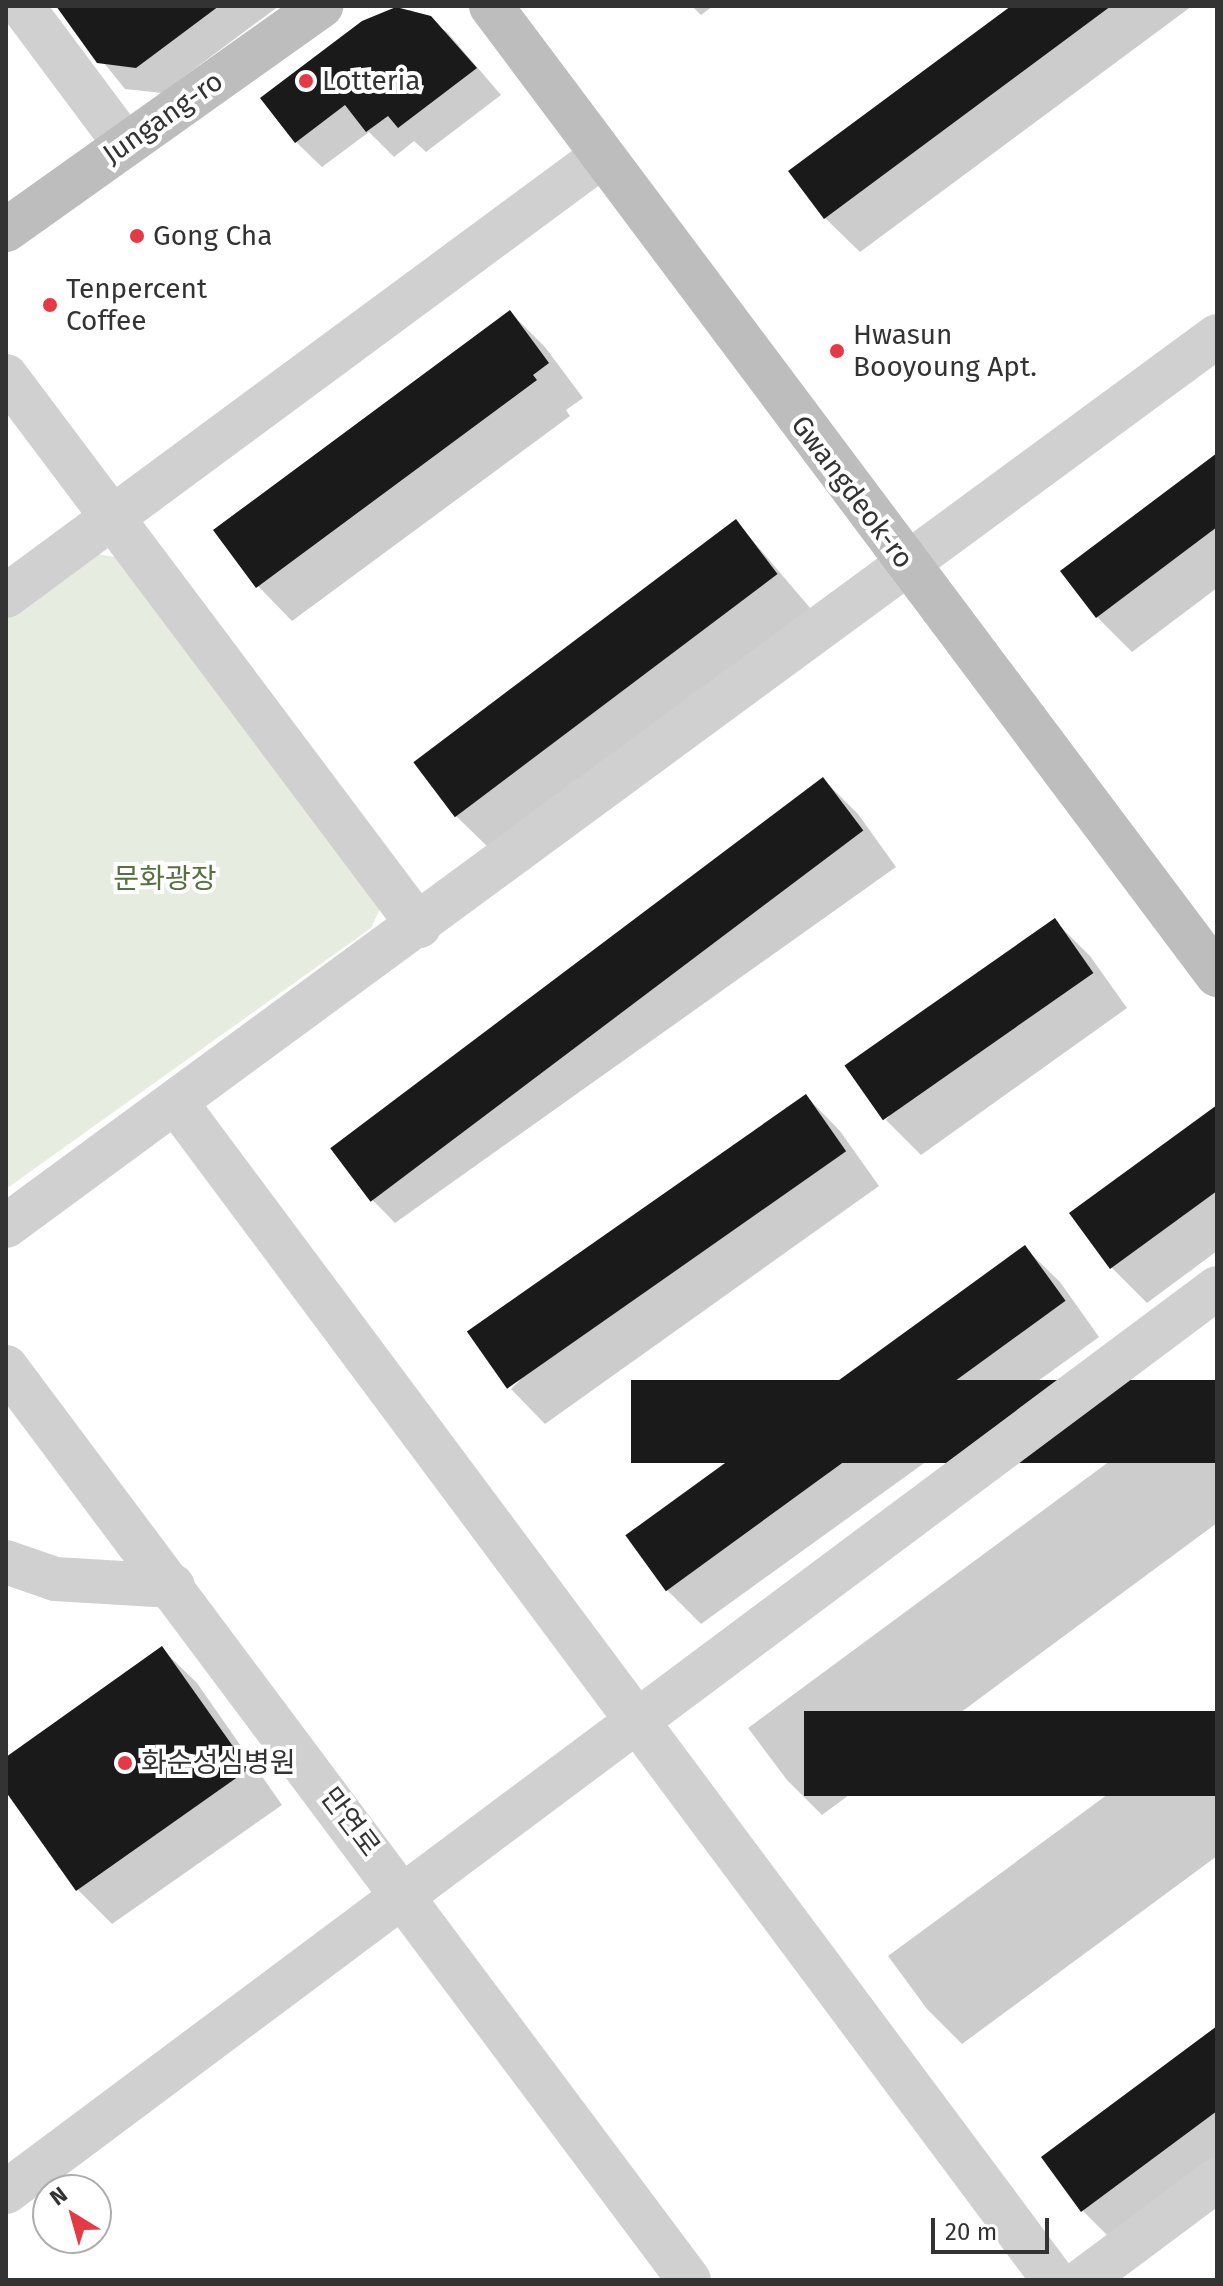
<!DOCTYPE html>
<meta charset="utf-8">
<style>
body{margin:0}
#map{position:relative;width:1223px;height:2286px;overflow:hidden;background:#fff;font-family:"Fira Sans","Noto Sans KR",sans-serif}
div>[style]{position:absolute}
.green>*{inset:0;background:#e6ecdf}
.shadow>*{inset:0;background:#0003}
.building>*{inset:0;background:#1a1a1a;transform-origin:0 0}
.street>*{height:44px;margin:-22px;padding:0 22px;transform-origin:22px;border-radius:22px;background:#d0d0d0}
.secondary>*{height:44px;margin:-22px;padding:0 22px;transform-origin:22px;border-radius:22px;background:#bdbdbd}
.dots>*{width:22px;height:22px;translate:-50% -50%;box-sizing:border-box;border:4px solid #fff;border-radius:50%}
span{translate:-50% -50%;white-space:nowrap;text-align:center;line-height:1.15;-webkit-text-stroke:8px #fff;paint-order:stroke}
.poi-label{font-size:28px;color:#333}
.left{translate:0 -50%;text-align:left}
.street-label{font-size:28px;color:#333}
.park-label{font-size:28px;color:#56703f}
.frame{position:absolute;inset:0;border:8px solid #333;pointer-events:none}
.north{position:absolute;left:32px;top:2174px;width:80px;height:80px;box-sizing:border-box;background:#fff;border:2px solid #adadad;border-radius:50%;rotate:323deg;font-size:22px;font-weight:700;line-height:32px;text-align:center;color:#333}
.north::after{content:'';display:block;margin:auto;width:28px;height:36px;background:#e63946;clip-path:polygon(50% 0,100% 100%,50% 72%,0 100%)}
.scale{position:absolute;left:931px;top:2218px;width:118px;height:36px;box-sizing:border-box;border:4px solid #333;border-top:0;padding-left:10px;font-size:24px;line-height:28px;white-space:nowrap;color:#333;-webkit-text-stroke:6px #fff;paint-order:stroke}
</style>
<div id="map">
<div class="green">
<i style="clip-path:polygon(87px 552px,126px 559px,381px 907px,371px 928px,6px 1189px,6px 611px)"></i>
</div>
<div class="shadow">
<i style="clip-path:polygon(58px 6px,279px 6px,162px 93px,125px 89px)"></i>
<i style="clip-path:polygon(692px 6px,713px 6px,701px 15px)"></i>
<i style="clip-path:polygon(1014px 6px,1192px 6px,860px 252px,825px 218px)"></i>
<i style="clip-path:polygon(410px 10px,447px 32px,501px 95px,426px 152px,414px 141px,394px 157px,369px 132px,322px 167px,296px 142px,363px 23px,385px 12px)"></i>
<i style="clip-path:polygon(510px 312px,545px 347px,583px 398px,566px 410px,570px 416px,292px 621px,258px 586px)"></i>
<i style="clip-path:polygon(1217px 455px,1217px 588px,1132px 652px,1097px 617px)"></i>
<i style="clip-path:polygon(736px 521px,811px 609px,491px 850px,456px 816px)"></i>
<i style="clip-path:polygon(823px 779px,858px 814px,896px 867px,395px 1223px,361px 1188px)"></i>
<i style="clip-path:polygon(1055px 921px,1090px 956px,1127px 1008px,921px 1155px,886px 1120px)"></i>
<i style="clip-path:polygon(806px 1096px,840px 1131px,879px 1186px,545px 1424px,511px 1389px)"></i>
<i style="clip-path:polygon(1217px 1108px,1217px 1251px,1147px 1303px,1112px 1268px,1072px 1214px)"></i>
<i style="clip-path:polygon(1025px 1248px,1060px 1282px,1099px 1337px,701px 1624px,666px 1589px)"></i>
<i style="clip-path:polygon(1217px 1382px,1217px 1523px,822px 1815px,787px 1780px,748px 1728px)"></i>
<i style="clip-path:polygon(162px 1649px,197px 1683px,282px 1805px,112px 1924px,78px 1890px,6px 1789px,6px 1759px)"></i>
<i style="clip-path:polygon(1217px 1714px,1217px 1856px,962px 2044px,927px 2009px,888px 1956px)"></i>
<i style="clip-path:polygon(1217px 2029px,1217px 2171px,1117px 2245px,1083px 2211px)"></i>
</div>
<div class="building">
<i style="clip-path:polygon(56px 6px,219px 6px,136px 68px,97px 63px)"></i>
<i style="clip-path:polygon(1011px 6px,1111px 6px,824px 219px,788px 171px)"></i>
<i style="clip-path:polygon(396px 7px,431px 16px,477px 68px,398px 128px,388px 116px,366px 132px,345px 105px,295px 143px,260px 98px,362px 21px)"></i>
<i style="clip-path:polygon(510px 310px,549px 363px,533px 375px,537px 380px,256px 588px,213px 530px)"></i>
<i style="clip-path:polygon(1217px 453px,1217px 527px,1096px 618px,1060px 571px)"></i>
<i style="left:736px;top:519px;width:69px;height:404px;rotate:53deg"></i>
<i style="left:823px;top:777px;width:67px;height:617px;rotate:53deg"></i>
<i style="left:1055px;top:918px;width:67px;height:257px;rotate:55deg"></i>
<i style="left:806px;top:1094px;width:70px;height:414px;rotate:55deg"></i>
<i style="clip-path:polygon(1217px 1105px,1217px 1191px,1110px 1269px,1069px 1213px)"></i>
<i style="left:1025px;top:1245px;width:69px;height:494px;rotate:54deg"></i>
<i style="left:1217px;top:1380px;width:83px;height:586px;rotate:90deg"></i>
<i style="clip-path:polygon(162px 1646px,249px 1769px,76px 1891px,6px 1792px,6px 1757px)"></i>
<i style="left:1217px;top:1711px;width:85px;height:413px;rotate:90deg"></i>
<i style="clip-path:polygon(1217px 2026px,1217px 2111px,1081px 2212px,1041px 2157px)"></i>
</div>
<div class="street">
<i style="left:22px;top:6px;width:172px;rotate:53.3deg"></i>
<i style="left:6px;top:376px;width:688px;rotate:53.1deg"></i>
<i style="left:6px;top:596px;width:741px;rotate:-36.44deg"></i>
<i style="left:177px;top:1104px;width:1467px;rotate:53.29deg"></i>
<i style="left:6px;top:1226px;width:1503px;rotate:-36.31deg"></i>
<i style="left:6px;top:1367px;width:1140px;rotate:53.2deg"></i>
<i style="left:6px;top:1562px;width:52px;rotate:19.1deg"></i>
<i style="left:55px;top:1579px;width:118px;rotate:3.4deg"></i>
<i style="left:6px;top:2192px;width:1511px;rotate:-36.74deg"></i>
<i style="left:1083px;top:2280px;width:167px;rotate:-36.7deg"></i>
</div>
<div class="secondary">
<i style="left:491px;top:6px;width:1211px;rotate:53.16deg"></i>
<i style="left:6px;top:230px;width:387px;rotate:-35.4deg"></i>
</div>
<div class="dots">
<i style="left:306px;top:81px;background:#e63946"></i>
<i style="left:137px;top:236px;background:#e63946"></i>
<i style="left:50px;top:305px;background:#e63946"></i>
<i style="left:837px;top:351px;background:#e63946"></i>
<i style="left:125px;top:1763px;background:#e63946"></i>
</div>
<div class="poi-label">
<span class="left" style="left:322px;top:81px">Lotteria</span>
<span class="left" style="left:153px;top:236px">Gong Cha</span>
<span class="left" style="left:66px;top:305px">Tenpercent<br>Coffee</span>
<span class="left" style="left:853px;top:351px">Hwasun<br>Booyoung Apt.</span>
<span class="left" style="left:141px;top:1763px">화순성심병원</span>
</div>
<div class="street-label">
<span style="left:163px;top:118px;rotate:-35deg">Jungang-ro</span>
<span style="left:852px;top:492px;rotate:53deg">Gwangdeok-ro</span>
<span style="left:350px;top:1822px;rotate:53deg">만연로</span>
</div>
<div class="park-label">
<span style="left:165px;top:879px">문화광장</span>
</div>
<div class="frame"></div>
<div class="north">N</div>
<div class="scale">20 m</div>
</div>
